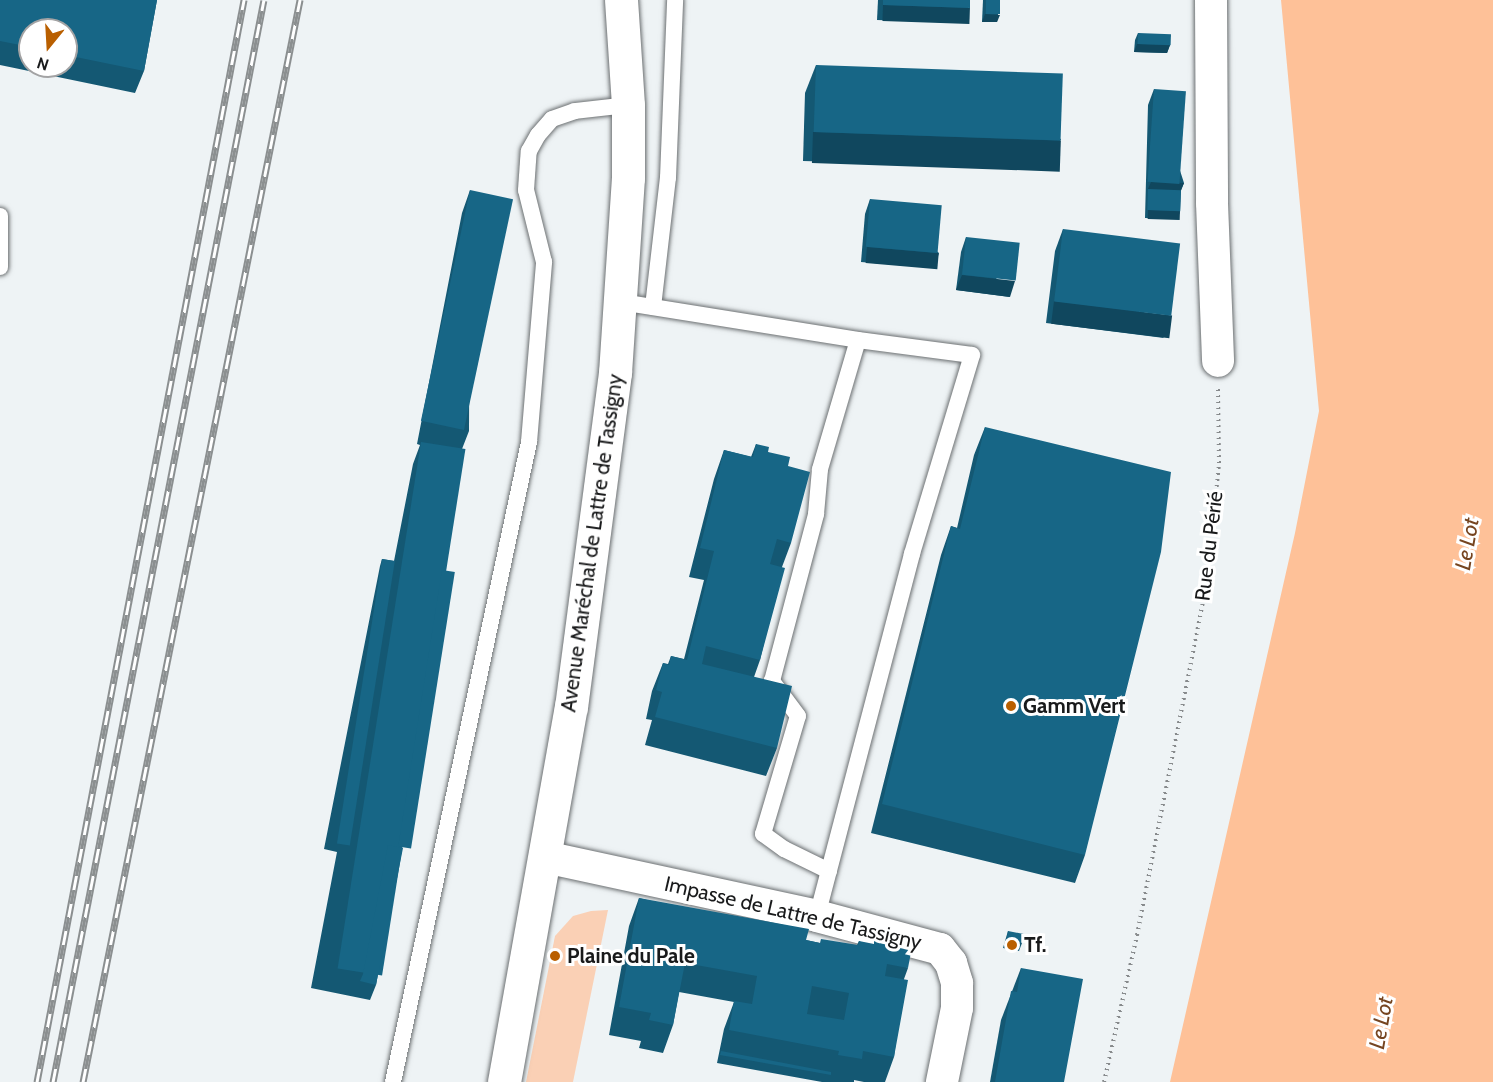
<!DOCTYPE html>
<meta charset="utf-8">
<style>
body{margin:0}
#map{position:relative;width:1493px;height:1082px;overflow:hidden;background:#eef3f5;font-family:Cabin,sans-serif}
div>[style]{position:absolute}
.green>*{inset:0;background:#fad0b5}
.water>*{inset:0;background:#fec198}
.path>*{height:4px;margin-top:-2px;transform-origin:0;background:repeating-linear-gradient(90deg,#878a8c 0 1.5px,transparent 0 6px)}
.roads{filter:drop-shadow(0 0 2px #6c7072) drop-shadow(0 0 2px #6c7072)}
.lane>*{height:16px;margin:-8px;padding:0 8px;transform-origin:8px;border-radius:8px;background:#fff}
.street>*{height:32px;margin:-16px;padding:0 16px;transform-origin:16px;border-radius:16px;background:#fff}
.secondary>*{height:33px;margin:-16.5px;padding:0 16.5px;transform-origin:16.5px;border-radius:16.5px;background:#fff}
.rail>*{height:7px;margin-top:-3.5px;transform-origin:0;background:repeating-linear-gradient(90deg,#fff 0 14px,#8b8f90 0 28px);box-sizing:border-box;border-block:2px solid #8b8f90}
.wall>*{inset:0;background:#145873}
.shaded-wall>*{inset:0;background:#10475e;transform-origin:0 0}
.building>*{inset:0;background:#176686;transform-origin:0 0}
.dots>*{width:16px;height:16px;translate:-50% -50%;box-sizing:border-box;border:3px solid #fff;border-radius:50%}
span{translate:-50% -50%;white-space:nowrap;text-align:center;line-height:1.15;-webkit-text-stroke:6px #fff;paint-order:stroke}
.street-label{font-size:21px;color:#191a1b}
.poi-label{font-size:21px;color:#191a1b;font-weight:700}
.left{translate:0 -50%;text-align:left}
.water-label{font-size:22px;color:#764520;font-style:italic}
.north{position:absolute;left:18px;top:18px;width:60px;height:60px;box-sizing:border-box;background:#fff;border:2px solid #a3a3a4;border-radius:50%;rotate:198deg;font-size:16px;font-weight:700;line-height:24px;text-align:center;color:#191a1b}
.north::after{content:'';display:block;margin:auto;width:21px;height:27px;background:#b95f00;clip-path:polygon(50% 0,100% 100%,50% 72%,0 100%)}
</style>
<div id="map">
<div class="green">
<i style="clip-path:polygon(608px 910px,573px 1082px,526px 1082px,555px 936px,573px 916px,591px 911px)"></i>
</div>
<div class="water">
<i style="clip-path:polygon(1281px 0,1493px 0,1493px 1082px,1170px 1082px,1295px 533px,1319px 411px)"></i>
</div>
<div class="path">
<i style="left:1104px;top:1082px;width:151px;rotate:-77.3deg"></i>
<i style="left:1137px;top:935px;width:360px;rotate:-78.8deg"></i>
<i style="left:1207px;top:582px;width:120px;rotate:-84.2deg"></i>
<i style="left:1219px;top:463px;width:74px;rotate:-90.8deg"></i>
</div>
<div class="roads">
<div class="lane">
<i style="left:0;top:216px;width:51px;rotate:90deg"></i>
<i style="left:621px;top:302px;width:240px;rotate:9.1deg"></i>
<i style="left:858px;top:340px;width:115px;rotate:7.5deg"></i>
<i style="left:972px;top:355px;width:208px;rotate:106.8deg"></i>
<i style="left:912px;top:554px;width:374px;rotate:104.7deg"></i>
<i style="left:653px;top:307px;width:130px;rotate:-83.4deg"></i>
<i style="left:668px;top:178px;width:178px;rotate:-87.7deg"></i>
<i style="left:829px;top:871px;width:50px;rotate:-153.9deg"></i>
<i style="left:784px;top:849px;width:26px;rotate:-144deg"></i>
<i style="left:763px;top:834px;width:123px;rotate:-73.5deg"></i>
<i style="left:798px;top:716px;width:44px;rotate:-126.6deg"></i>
<i style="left:772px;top:681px;width:173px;rotate:-75.2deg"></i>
<i style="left:816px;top:514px;width:45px;rotate:-84.9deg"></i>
<i style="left:820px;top:469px;width:134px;rotate:-73.6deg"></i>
<i style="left:393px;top:1082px;width:654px;rotate:-78deg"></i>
<i style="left:529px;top:442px;width:181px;rotate:-85.2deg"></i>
<i style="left:544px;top:262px;width:74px;rotate:-104deg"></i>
<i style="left:526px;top:190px;width:39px;rotate:-86deg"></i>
<i style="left:529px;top:151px;width:18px;rotate:-61deg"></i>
<i style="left:538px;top:135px;width:21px;rotate:-49deg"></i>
<i style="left:552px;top:119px;width:24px;rotate:-19deg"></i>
<i style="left:575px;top:111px;width:53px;rotate:-6.5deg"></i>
</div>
<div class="street">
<i style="left:1211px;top:0;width:203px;rotate:89.7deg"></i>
<i style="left:1212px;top:203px;width:158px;rotate:87.8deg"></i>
<i style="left:545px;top:857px;width:278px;rotate:12.2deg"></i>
<i style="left:817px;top:916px;width:127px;rotate:15deg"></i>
<i style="left:940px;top:949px;width:18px;rotate:52deg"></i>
<i style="left:951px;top:963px;width:21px;rotate:73deg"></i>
<i style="left:957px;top:983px;width:25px;rotate:90deg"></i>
<i style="left:957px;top:1008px;width:76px;rotate:101.5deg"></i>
</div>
<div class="secondary">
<i style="left:504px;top:1082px;width:381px;rotate:-79.9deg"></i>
<i style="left:571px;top:707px;width:337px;rotate:-82.5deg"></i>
<i style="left:615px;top:373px;width:195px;rotate:-86.2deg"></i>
<i style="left:628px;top:178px;width:73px;rotate:-90deg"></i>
<i style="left:628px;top:105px;width:105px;rotate:-93.8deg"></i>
</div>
</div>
<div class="rail">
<i style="left:37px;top:1082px;width:1102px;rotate:-79.17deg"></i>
<i style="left:53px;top:1082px;width:1102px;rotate:-78.97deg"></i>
<i style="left:83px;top:1082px;width:1104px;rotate:-78.66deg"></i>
</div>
<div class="wall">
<i style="clip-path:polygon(evenodd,0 0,157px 0,144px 71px,135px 93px,0 65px,0 0,30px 30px,66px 30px,66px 66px,30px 66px,30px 30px)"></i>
<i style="clip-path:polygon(878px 0,970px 0,964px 23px,877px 20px)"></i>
<i style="clip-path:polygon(983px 0,1000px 0,997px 22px,982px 22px)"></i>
<i style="clip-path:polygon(1138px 33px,1170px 45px,1167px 53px,1134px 52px,1135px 40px)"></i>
<i style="clip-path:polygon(816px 65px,1061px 139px,1051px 168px,803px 161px,805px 93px)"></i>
<i style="clip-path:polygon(1154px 89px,1184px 183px,1181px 190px,1180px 211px,1178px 219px,1145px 218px,1148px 105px)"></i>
<i style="clip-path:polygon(470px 190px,469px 431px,462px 449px,442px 570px,401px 848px,376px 985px,370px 1000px,311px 988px,337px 852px,324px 849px,380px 566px,382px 559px,394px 561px,413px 464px,420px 445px,417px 444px,462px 213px)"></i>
<i style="clip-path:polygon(870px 199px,939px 253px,934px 268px,861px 262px,865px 214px)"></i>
<i style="clip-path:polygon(1063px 229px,1164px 338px,1046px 323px,1055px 251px)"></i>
<i style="clip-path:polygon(966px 237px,1010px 297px,956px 290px,961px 252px)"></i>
<i style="clip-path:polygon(985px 427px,1085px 855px,1075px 883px,871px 833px,941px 555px,951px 526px,957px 528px,974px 455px)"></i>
<i style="clip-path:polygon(756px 444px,788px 466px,791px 543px,782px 567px,760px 660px,754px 677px,777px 748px,766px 776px,645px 745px,652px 720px,646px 719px,652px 691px,663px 663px,668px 664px,671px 656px,684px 659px,704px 580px,689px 577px,714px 479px,724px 450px,751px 457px)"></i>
<i style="clip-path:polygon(639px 898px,806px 940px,820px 943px,857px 945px,859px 941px,908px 968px,904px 979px,894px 1057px,885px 1082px,864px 1082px,854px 1080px,854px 1082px,822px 1082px,717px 1063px,724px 1029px,734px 1002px,679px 992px,673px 1025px,663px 1053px,639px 1048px,641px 1041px,609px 1035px,629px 926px)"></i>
<i style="clip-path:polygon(1008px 931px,1022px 943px,1019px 951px,1003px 948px)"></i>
<i style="clip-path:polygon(1021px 968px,1064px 1082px,990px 1082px,1001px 1020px)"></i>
</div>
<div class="shaded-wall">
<i style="left:883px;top:5px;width:87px;height:16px;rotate:2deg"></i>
<i style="clip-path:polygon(985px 14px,1000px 15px,997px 22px,982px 22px)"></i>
<i style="clip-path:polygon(1137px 44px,1170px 45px,1167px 53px,1134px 52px)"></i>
<i style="left:813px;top:132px;width:248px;height:31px;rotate:2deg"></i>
<i style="clip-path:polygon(1151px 182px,1184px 183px,1178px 198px,1148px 189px)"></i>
<i style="left:1148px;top:210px;width:32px;height:9px;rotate:2deg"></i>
<i style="left:867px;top:247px;width:72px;height:16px;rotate:5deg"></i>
<i style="clip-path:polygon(962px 275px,1015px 281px,1010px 297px,956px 290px)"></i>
<i style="left:1054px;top:301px;width:119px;height:23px;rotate:7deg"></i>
</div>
<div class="building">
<i style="clip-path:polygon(0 0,157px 0,144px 71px,66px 55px,66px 30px,30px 30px,30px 47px,0 41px)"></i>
<i style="clip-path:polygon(883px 0,970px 0,970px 8px,883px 5px)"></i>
<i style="left:986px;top:0;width:14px;height:14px"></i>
<i style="left:1138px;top:33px;width:33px;height:11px;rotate:2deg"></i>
<i style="left:816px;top:65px;width:247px;height:67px;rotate:2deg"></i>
<i style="left:1154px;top:89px;width:32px;height:93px;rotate:4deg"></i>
<i style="left:1148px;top:189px;width:33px;height:21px;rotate:2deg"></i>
<i style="left:470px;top:190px;width:44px;height:236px;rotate:12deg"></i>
<i style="left:870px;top:199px;width:72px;height:48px;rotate:5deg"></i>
<i style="left:1063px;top:229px;width:118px;height:73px;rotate:7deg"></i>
<i style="left:966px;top:237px;width:54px;height:38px;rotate:6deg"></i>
<i style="clip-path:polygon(985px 427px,1171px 472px,1161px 552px,1085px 855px,882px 804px,951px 526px,960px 529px)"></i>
<i style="left:421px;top:442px;width:45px;height:533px;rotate:9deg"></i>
<i style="clip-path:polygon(756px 444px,769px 447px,768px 452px,790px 457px,788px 466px,810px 472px,791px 543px,777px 539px,770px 564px,785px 568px,760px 660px,706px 646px,702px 664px,792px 686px,777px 748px,655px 717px,662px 692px,656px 690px,663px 663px,669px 665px,671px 656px,687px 660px,714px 551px,700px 548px,724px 450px,753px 457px)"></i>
<i style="left:382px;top:559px;width:13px;height:288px;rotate:9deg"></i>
<i style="left:442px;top:570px;width:13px;height:280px;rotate:9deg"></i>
<i style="clip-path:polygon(388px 845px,403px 848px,376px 985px,360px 981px,363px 974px)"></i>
<i style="clip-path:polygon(evenodd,639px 898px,809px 929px,806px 940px,820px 943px,821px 939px,858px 945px,859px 941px,874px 944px,874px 940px,912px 947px,908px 968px,887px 964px,885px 976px,908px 980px,894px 1057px,863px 1051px,862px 1059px,838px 1055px,839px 1051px,729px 1030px,734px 1001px,752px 1004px,757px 976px,685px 963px,673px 1025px,649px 1020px,651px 1013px,619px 1007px,639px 898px,812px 986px,849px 993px,844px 1020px,807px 1014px,812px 986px)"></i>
<i style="left:1008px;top:931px;width:16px;height:9px;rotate:11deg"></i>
<i style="clip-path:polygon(1021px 968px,1083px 979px,1064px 1082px,995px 1082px,1011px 991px,1017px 992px)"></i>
<i style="clip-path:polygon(721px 1051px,831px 1072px,831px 1075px,720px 1055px)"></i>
</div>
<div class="dots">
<i style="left:1011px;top:706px;background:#b95f00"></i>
<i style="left:1012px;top:945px;background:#b95f00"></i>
<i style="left:555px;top:956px;background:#b95f00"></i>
</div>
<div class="street-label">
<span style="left:592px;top:543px;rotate:-82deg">Avenue Maréchal de Lattre de Tassigny</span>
<span style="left:1209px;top:546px;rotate:-83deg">Rue du Périé</span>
<span style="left:793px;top:913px;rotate:13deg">Impasse de Lattre de Tassigny</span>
</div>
<div class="poi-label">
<span class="left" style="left:1023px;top:706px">Gamm Vert</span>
<span class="left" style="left:1024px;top:945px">Tf.</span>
<span class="left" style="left:567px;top:956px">Plaine du Pale</span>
</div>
<div class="water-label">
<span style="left:1467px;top:544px;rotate:-80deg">Le Lot</span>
<span style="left:1381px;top:1023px;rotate:-80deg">Le Lot</span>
</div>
<div class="north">N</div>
</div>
